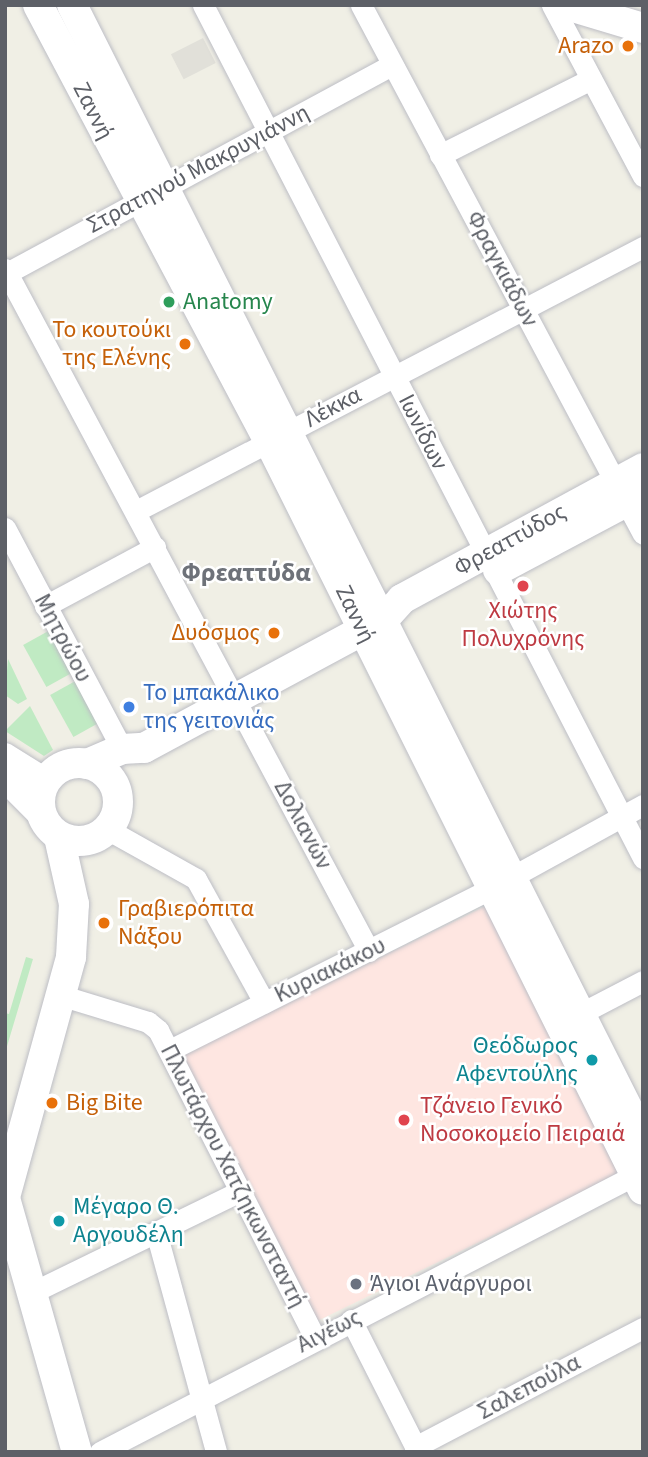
<!DOCTYPE html>
<meta charset="utf-8">
<style>
body{margin:0}
#map{position:relative;width:648px;height:1457px;overflow:hidden;background:#f0efe5;font-family:"Source Sans 3",sans-serif}
div>[style]{position:absolute}
.industrial>*{inset:0;background:#e1e0d9;transform-origin:0 0}
.medical>*{inset:0;background:#fee6e1;transform-origin:0 0}
.green>*{inset:0;background:#c0eac3;transform-origin:0 0}
.roads{filter:drop-shadow(0 0 2px #bdbec5) drop-shadow(0 0 2px #bdbec5)}
.street>*{height:21px;margin:-10.5px;padding:0 10.5px;transform-origin:10.5px;border-radius:10.5px;background:#fff}
.secondary>*{height:30px;margin:-15px;padding:0 15px;transform-origin:15px;border-radius:15px;background:#fff}
.secondary>.ring{margin:-15px;padding:0;box-sizing:content-box;background:none;border:30px solid #fff;border-radius:50%}
.dots>*{width:19px;height:19px;translate:-50% -50%;box-sizing:border-box;border:4px solid #fff;border-radius:50%}
span{translate:-50% -50%;white-space:nowrap;text-align:center;line-height:1.15;-webkit-text-stroke:5px #fff;paint-order:stroke}
.food-label{font-size:24px;color:#c56008}
.right{translate:-100% -50%;text-align:right}
.left{translate:0 -50%;text-align:left}
.street-label{font-size:24px;color:#5d6067}
.leisure-label{font-size:24px;color:#27864d}
.health-label{font-size:24px;color:#be3a42}
.shop-label{font-size:24px;color:#366cbe}
.culture-label{font-size:24px;color:#0d838f}
.worship-label{font-size:24px;color:#5b616d}
.neighbourhood-label{font-size:26px;color:#6e7279;font-weight:700}
.frame{position:absolute;inset:0;border:7px solid #5d6067;pointer-events:none}
</style>
<div id="map">
<div class="industrial">
<i style="left:203px;top:38px;width:28px;height:36px;rotate:63deg"></i>
</div>
<div class="medical">
<i style="left:488px;top:905px;width:299px;height:342px;rotate:64deg"></i>
</div>
<div class="green">
<i style="left:52px;top:629px;width:48px;height:33px;rotate:61deg"></i>
<i style="clip-path:polygon(8px 659px,27px 699px,18px 704px,5px 695px)"></i>
<i style="left:79px;top:679px;width:48px;height:33px;rotate:61deg"></i>
<i style="clip-path:polygon(30px 706px,53px 750px,44px 756px,5px 731px)"></i>
<i style="clip-path:polygon(26px 957px,33px 959px,5px 1053px,5px 1013px,9px 1014px)"></i>
</div>
<div class="roads">
<div class="street">
<i style="left:203px;top:5px;width:960px;rotate:62.71deg"></i>
<i style="left:361px;top:5px;width:599px;rotate:61.94deg"></i>
<i style="left:552px;top:5px;width:194px;rotate:62deg"></i>
<i style="left:440px;top:155px;width:169px;rotate:-26.7deg"></i>
<i style="left:5px;top:269px;width:773px;rotate:61.91deg"></i>
<i style="left:5px;top:274px;width:440px;rotate:-28.4deg"></i>
<i style="left:136px;top:511px;width:572px;rotate:-27.51deg"></i>
<i style="left:5px;top:528px;width:250px;rotate:62.1deg"></i>
<i style="left:45px;top:606px;width:125px;rotate:-28.2deg"></i>
<i style="left:5px;top:753px;width:49px;rotate:31.8deg"></i>
<i style="left:107px;top:829px;width:102px;rotate:29.3deg"></i>
<i style="left:196px;top:879px;width:141px;rotate:61.1deg"></i>
<i style="left:63px;top:996px;width:89px;rotate:17deg"></i>
<i style="left:148px;top:1022px;width:13px;rotate:39deg"></i>
<i style="left:158px;top:1030px;width:346px;rotate:63deg"></i>
<i style="left:570px;top:1019px;width:82px;rotate:-27.5deg"></i>
<i style="left:170px;top:1050px;width:358px;rotate:-26.7deg"></i>
<i style="left:490px;top:889px;width:175px;rotate:-28.8deg"></i>
<i style="left:156px;top:1232px;width:228px;rotate:74.7deg"></i>
<i style="left:31px;top:1293px;width:230px;rotate:-26deg"></i>
<i style="left:351px;top:1320px;width:148px;rotate:63.1deg"></i>
<i style="left:415px;top:1447px;width:257px;rotate:-27.6deg"></i>
<i style="left:100px;top:1452px;width:602px;rotate:-27.37deg"></i>
</div>
<div class="secondary">
<i style="left:38px;top:5px;width:493px;rotate:62.1deg"></i>
<i style="left:269px;top:441px;width:837px;rotate:63.47deg"></i>
<i style="left:72px;top:5px;width:1270px;rotate:63.27deg"></i>
<i style="left:566px;top:5px;width:80px;rotate:16.6deg"></i>
<i style="left:498px;top:570px;width:164px;rotate:-28deg"></i>
<i class="ring" style="left:40px;top:763px;width:48px;height:48px"></i>
<i style="left:87px;top:764px;width:38px;rotate:-23deg"></i>
<i style="left:122px;top:749px;width:22px;rotate:-3deg"></i>
<i style="left:144px;top:748px;width:272px;rotate:-28.3deg"></i>
<i style="left:384px;top:619px;width:27px;rotate:-48deg"></i>
<i style="left:402px;top:599px;width:274px;rotate:-28.5deg"></i>
<i style="left:5px;top:776px;width:49px;rotate:45deg"></i>
<i style="left:5px;top:1197px;width:249px;rotate:-74.6deg"></i>
<i style="left:71px;top:957px;width:53px;rotate:-86.8deg"></i>
<i style="left:74px;top:904px;width:69px;rotate:-102.6deg"></i>
<i style="left:5px;top:1198px;width:264px;rotate:74.2deg"></i>
</div>
</div>
<div class="dots">
<i style="left:628px;top:46px;background:#e8710a"></i>
<i style="left:169px;top:302px;background:#2e9e5b"></i>
<i style="left:185px;top:344px;background:#e8710a"></i>
<i style="left:523px;top:586px;background:#e0444e"></i>
<i style="left:274px;top:633px;background:#e8710a"></i>
<i style="left:129px;top:707px;background:#3f7fe0"></i>
<i style="left:104px;top:923px;background:#e8710a"></i>
<i style="left:592px;top:1060px;background:#0f9aa8"></i>
<i style="left:52px;top:1103px;background:#e8710a"></i>
<i style="left:404px;top:1120px;background:#e0444e"></i>
<i style="left:59px;top:1221px;background:#0f9aa8"></i>
<i style="left:356px;top:1284px;background:#6b7280"></i>
</div>
<div class="food-label">
<span class="right" style="left:614px;top:46px">Arazo</span>
<span class="right" style="left:171px;top:344px">Το κουτούκι<br>της Ελένης</span>
<span class="right" style="left:260px;top:633px">Δυόσμος</span>
<span class="left" style="left:118px;top:923px">Γραβιερόπιτα<br>Νάξου</span>
<span class="left" style="left:66px;top:1103px">Big Bite</span>
</div>
<div class="street-label">
<span style="left:93px;top:111px;rotate:63deg">Ζαννή</span>
<span style="left:198px;top:169px;rotate:-28deg">Στρατηγού Μακρυγιάννη</span>
<span style="left:502px;top:269px;rotate:62deg">Φραγκιάδων</span>
<span style="left:333px;top:407px;rotate:-28deg">Λέκκα</span>
<span style="left:423px;top:432px;rotate:63deg">Ιωνίδων</span>
<span style="left:510px;top:540px;rotate:-29deg">Φρεαττύδος</span>
<span style="left:355px;top:614px;rotate:64deg">Ζαννή</span>
<span style="left:63px;top:638px;rotate:62deg">Μητρώου</span>
<span style="left:303px;top:825px;rotate:62deg">Δολιανών</span>
<span style="left:330px;top:970px;rotate:-26deg">Κυριακάκου</span>
<span style="left:233px;top:1176px;rotate:63deg">Πλωτάρχου Χατζηκωνσταντή</span>
<span style="left:329px;top:1331px;rotate:-27deg">Αιγέως</span>
<span style="left:529px;top:1387px;rotate:-28deg">Σαλεπούλα</span>
</div>
<div class="leisure-label">
<span class="left" style="left:183px;top:302px">Anatomy</span>
</div>
<div class="health-label">
<span style="left:523px;top:625px">Χιώτης<br>Πολυχρόνης</span>
<span class="left" style="left:420px;top:1120px">Τζάνειο Γενικό<br>Νοσοκομείο Πειραιά</span>
</div>
<div class="shop-label">
<span class="left" style="left:143px;top:707px">Το μπακάλικο<br>της γειτονιάς</span>
</div>
<div class="culture-label">
<span class="right" style="left:578px;top:1060px">Θεόδωρος<br>Αφεντούλης</span>
<span class="left" style="left:73px;top:1221px">Μέγαρο Θ.<br>Αργουδέλη</span>
</div>
<div class="worship-label">
<span class="left" style="left:370px;top:1284px">Άγιοι Ανάργυροι</span>
</div>
<div class="neighbourhood-label">
<span style="left:246px;top:573px">Φρεαττύδα</span>
</div>
<div class="frame"></div>
</div>
